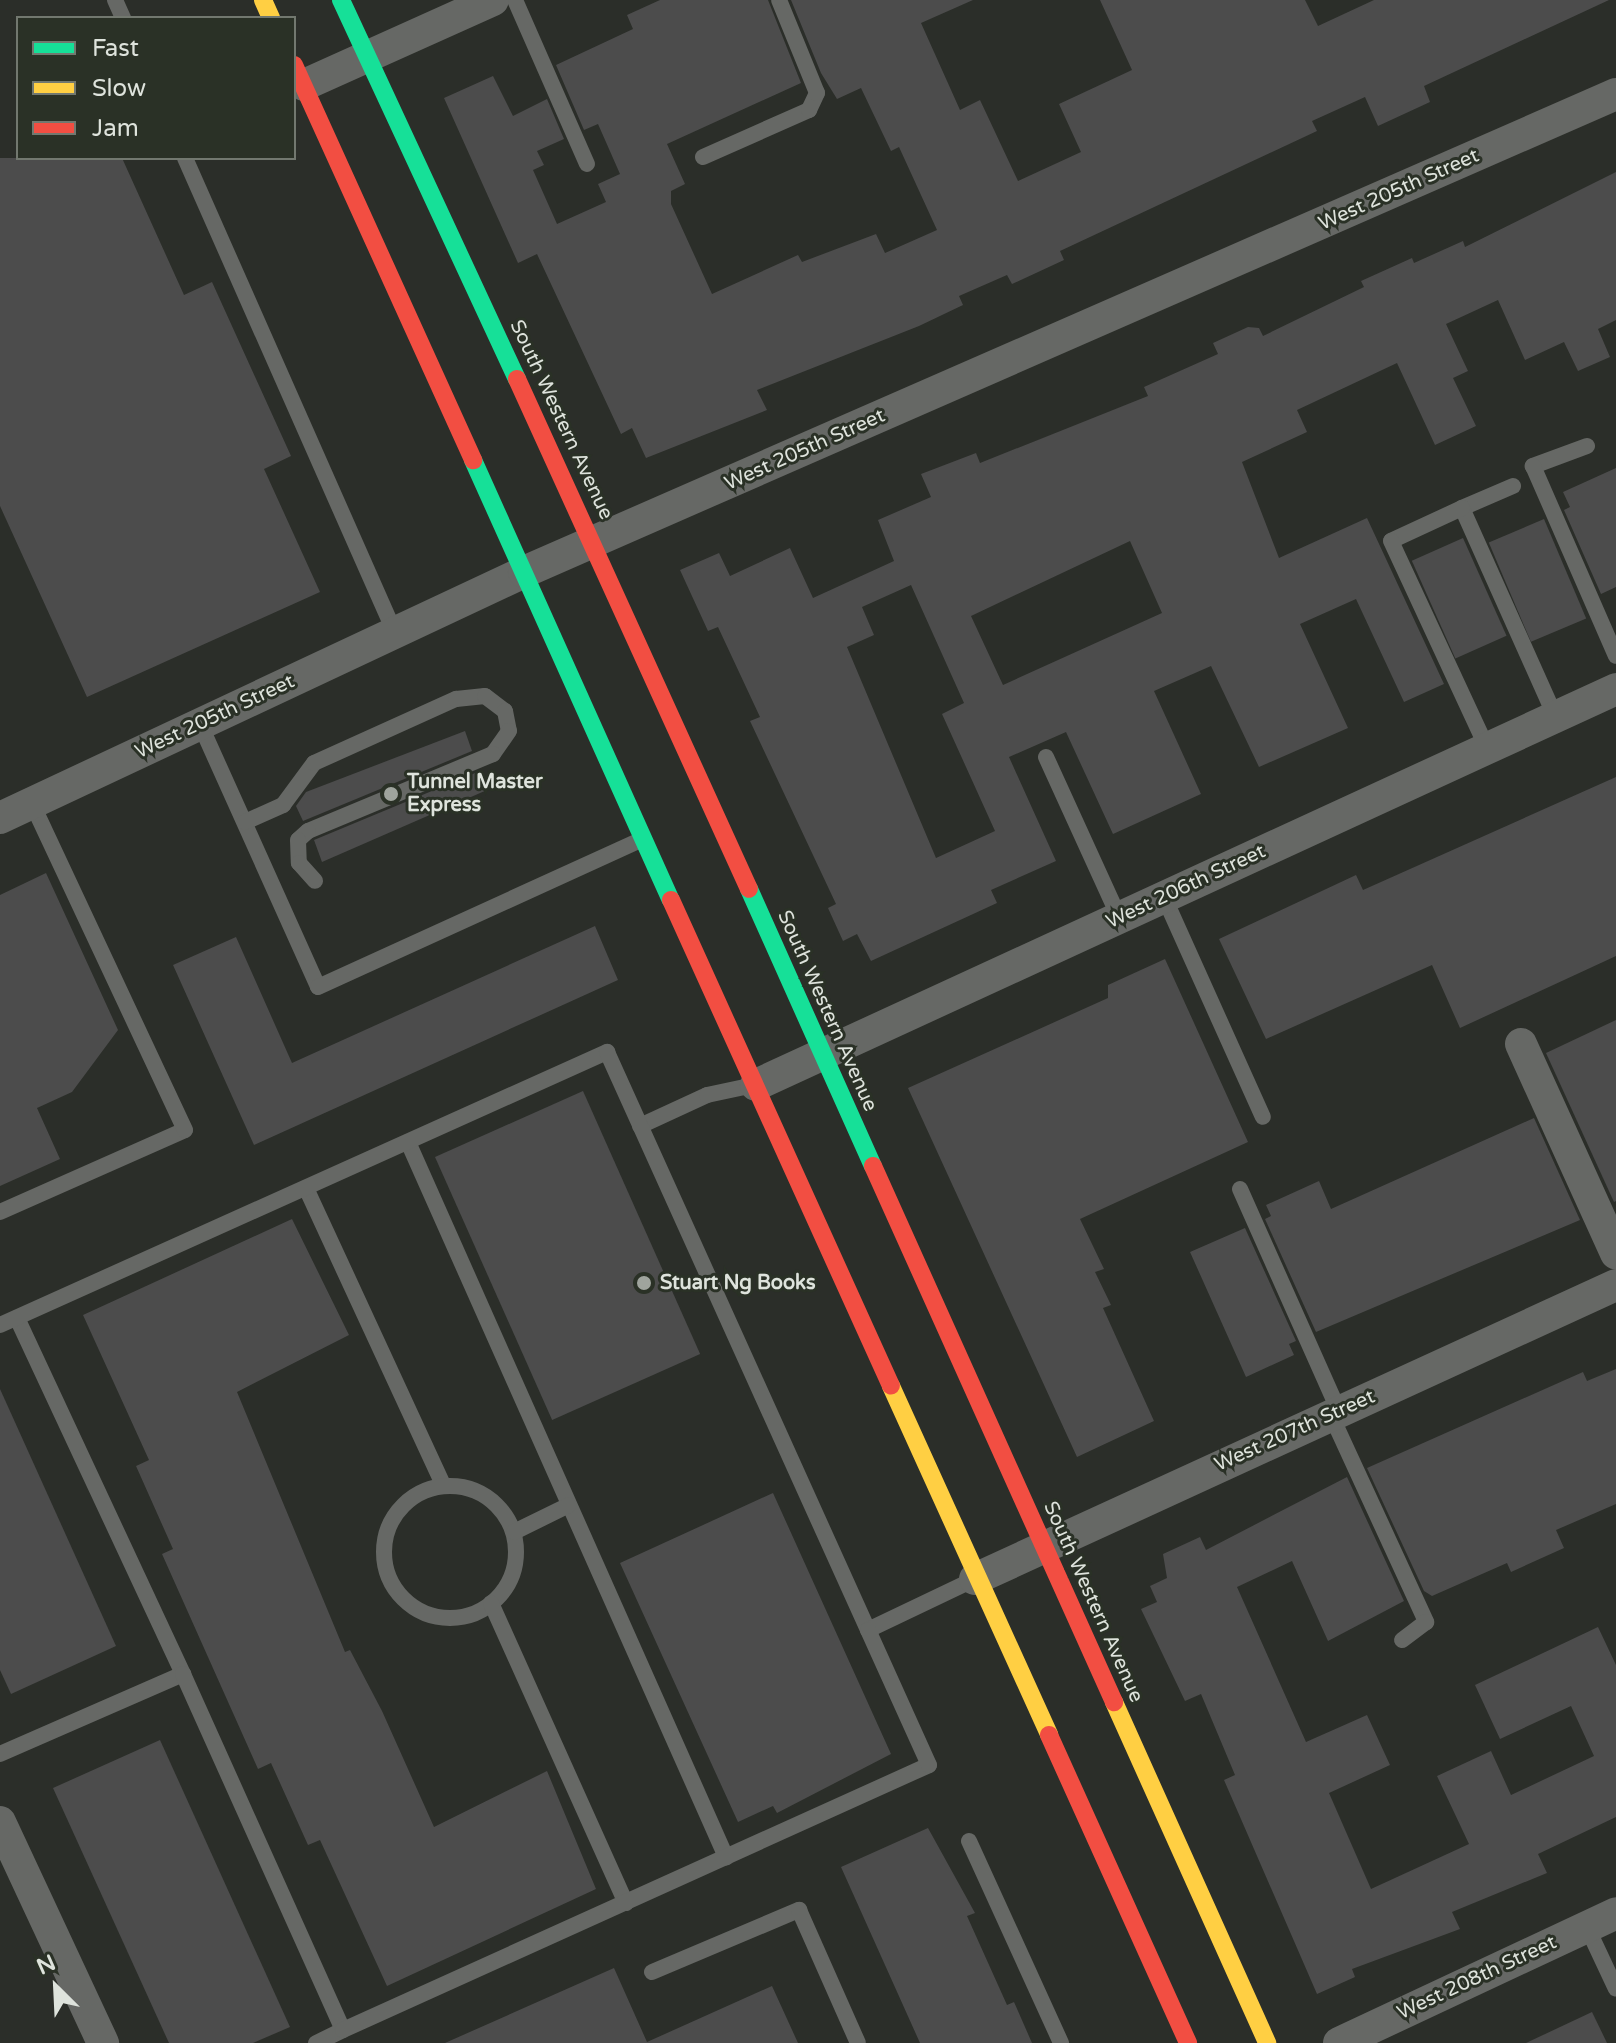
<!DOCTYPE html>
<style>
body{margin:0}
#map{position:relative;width:1616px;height:2043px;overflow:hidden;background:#2b2e29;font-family:"Varela Round",sans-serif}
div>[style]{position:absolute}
.building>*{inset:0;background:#4c4c4c;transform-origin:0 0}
.lane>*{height:16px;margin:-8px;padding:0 8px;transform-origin:8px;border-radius:8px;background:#666865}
.lane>.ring{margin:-8px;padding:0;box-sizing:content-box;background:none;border:16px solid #666865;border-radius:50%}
.street>*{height:32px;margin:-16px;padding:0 16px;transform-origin:16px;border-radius:16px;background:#666865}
.fast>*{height:18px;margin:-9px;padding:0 9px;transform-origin:9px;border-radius:9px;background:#16e098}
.slow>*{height:18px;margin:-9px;padding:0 9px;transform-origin:9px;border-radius:9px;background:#ffcf43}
.jam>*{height:18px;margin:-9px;padding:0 9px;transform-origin:9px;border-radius:9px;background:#f24e42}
.dots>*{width:22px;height:22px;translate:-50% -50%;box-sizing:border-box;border:4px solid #2a3126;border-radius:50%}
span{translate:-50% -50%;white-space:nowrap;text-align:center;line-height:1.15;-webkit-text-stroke:6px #2a3126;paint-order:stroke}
.street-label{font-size:20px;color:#dee3dc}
.poi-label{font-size:20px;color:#dee3dc;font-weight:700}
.left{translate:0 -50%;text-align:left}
.legend{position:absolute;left:16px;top:16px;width:280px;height:144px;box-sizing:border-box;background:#2a3126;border:2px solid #72786f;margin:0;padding:10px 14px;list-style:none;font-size:24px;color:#dee3dc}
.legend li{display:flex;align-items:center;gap:16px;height:40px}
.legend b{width:40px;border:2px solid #72786f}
.north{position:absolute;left:16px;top:1947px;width:80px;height:80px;-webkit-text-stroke:6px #2a3126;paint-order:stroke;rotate:336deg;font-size:22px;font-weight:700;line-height:32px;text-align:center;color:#dee3dc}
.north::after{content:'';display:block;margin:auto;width:28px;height:36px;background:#dee3dc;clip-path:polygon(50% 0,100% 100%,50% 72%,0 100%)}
</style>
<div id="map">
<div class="building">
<i style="clip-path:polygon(660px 0,768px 0,801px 83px,667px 144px,685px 184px,671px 191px,671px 204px,712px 294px,798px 255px,802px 262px,876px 234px,885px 253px,937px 230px,899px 147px,891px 151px,861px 88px,837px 99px,821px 73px,791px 0,973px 0,921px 23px,960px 110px,980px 100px,1018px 181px,1081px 152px,1059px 104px,1132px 70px,1100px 0,1305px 0,1318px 26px,1374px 0,1609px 0,1424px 86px,1430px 102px,1378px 126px,1365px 97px,1312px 121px,1317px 131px,1060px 251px,1064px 260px,1012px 284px,1007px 275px,959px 296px,963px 305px,919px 326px,757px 390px,767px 410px,646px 458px,632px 428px,621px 434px,537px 254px,518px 263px,444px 98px,493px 76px,513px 116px,547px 99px,564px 139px,537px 151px,544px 165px,533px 170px,557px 224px,606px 202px,598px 184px,620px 174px,598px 124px,584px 130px,556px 65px,633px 29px,627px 15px)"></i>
<i style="clip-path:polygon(0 158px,122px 158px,184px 295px,212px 282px,291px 456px,264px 469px,320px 592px,87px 697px,0 506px)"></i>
<i style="clip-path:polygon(evenodd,1616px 172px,1616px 320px,1598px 329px,1610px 357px,1578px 371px,1564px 342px,1525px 360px,1498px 300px,1446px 324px,1468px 371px,1453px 378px,1476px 426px,1435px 445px,1397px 363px,1297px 410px,1307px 432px,1242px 462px,1279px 558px,1367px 518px,1444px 684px,1404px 702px,1356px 599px,1300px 624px,1348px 728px,1259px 767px,1211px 666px,1154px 691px,1201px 794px,1113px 834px,1066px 732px,1009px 757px,1056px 861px,991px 890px,997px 903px,871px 961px,857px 934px,843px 941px,828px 908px,836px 904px,750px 721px,760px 717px,718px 627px,708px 631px,680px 570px,719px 553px,730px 576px,790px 548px,813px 598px,894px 561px,878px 520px,931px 497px,921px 474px,976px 453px,980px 463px,1148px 396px,1144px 387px,1218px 354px,1213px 343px,1248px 327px,1259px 328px,1263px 336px,1364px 287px,1361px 281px,1412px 258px,1414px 263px,1463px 241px,1465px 247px,1616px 172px,1130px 541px,1162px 613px,1003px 685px,971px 616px,1130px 541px,1616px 172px,911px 585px,964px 703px,942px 714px,995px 831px,936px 858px,847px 647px,874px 635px,862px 607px,911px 585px)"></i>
<i style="clip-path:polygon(1616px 468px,1616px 587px,1601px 594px,1564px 510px,1570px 507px,1563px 492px)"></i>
<i style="left:1544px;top:519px;width:108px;height:60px;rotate:67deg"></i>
<i style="left:1463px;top:538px;width:107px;height:56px;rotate:66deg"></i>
<i style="clip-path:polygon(465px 731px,472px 751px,303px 821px,296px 806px,306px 792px)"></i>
<i style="clip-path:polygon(480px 771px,487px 790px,322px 862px,314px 840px)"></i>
<i style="clip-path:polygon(1616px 777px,1616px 956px,1460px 1028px,1432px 965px,1266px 1039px,1219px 939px,1356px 875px,1363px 890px)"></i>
<i style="clip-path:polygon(46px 873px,118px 1030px,72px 1092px,37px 1108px,60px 1159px,0 1186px,0 895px)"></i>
<i style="clip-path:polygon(595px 926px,618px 980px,254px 1145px,173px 965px,236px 937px,292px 1063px)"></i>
<i style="clip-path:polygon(1165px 959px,1248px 1142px,1080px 1219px,1104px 1269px,1095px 1272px,1111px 1305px,1103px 1308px,1154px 1421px,1077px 1457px,908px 1088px,1108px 998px,1108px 985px)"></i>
<i style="clip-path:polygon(1616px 1020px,1616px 1201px,1614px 1202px,1546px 1053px)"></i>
<i style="left:583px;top:1091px;width:288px;height:162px;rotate:66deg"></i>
<i style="clip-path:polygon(1534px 1118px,1580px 1220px,1316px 1332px,1265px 1219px,1271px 1216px,1266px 1205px,1319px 1181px,1331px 1209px)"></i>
<i style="clip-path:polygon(292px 1219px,349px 1335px,237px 1392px,345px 1652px,350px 1650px,382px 1711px,434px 1827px,547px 1771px,596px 1889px,387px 1986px,320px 1840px,308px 1845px,271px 1763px,258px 1769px,162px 1554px,173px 1549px,136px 1466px,149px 1460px,83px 1315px)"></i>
<i style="clip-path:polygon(1245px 1228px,1296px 1341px,1289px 1344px,1294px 1355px,1246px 1377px,1190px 1252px)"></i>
<i style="clip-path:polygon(1616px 1369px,1616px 1504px,1556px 1530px,1564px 1548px,1511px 1572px,1507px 1563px,1432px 1596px,1424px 1591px,1367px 1468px,1583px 1372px,1587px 1381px)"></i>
<i style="clip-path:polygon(0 1389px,116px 1646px,11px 1694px,0 1670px)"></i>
<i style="clip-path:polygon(1347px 1477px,1404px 1601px,1328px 1641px,1292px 1561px,1237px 1587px,1306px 1742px,1367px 1715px,1390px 1765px,1329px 1793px,1371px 1889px,1469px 1844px,1437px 1776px,1491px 1751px,1511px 1795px,1594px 1756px,1571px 1706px,1500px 1739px,1475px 1685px,1598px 1627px,1616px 1665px,1616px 1817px,1538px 1854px,1547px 1873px,1452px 1912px,1460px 1929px,1352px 1969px,1355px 1977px,1317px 1994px,1224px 1780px,1235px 1775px,1201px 1694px,1185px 1701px,1141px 1609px,1157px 1602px,1150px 1586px,1167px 1578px,1163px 1554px,1200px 1537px,1206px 1550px)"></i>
<i style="clip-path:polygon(773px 1493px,891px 1754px,777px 1813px,773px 1806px,738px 1822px,620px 1563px)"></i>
<i style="clip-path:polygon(160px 1740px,290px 2027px,253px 2043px,169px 2043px,53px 1788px)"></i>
<i style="clip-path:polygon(928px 1828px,975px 1913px,967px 1916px,1007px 2005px,1014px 2002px,1032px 2043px,920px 2043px,841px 1867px)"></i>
<i style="clip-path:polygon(614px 1968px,647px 2042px,772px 1986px,798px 2043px,445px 2043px)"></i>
<i style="clip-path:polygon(1592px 2012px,1607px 2043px,1526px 2043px)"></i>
</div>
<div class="lane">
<i style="left:115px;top:0;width:20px;rotate:66deg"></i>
<i style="left:515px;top:0;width:179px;rotate:66.3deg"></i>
<i style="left:703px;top:157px;width:116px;rotate:-23.9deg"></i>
<i style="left:809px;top:110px;width:19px;rotate:-65deg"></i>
<i style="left:817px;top:93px;width:100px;rotate:-112.2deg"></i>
<i style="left:185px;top:158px;width:519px;rotate:66.15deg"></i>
<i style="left:1587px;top:446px;width:58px;rotate:159.7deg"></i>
<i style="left:1533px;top:466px;width:207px;rotate:66.4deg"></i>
<i style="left:1513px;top:486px;width:56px;rotate:156.7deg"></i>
<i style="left:1462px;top:508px;width:228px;rotate:65.9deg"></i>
<i style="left:1462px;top:508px;width:78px;rotate:155.1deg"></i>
<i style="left:1391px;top:541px;width:228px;rotate:65.1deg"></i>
<i style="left:200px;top:724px;width:288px;rotate:65.8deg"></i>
<i style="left:318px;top:987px;width:355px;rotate:-24.5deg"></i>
<i style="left:1046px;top:757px;width:176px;rotate:65.5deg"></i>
<i style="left:245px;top:822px;width:42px;rotate:-24.1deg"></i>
<i style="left:283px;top:805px;width:52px;rotate:-53.6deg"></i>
<i style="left:314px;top:763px;width:156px;rotate:-24.3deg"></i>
<i style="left:456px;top:699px;width:29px;rotate:-6deg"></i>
<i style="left:485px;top:696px;width:25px;rotate:37deg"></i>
<i style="left:505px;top:711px;width:20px;rotate:79deg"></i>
<i style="left:509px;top:731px;width:28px;rotate:125deg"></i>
<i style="left:493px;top:754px;width:200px;rotate:157.4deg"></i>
<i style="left:308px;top:831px;width:13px;rotate:138deg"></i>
<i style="left:298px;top:840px;width:23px;rotate:88deg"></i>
<i style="left:299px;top:863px;width:24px;rotate:48deg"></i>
<i style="left:1164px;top:897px;width:241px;rotate:65.8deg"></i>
<i style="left:640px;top:1126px;width:74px;rotate:-24.8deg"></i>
<i style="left:707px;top:1095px;width:48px;rotate:-12deg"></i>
<i style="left:408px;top:1142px;width:783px;rotate:66.02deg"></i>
<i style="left:306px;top:1188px;width:328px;rotate:65.2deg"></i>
<i style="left:1240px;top:1189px;width:243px;rotate:66deg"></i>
<i style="left:0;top:1212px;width:202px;rotate:-23.9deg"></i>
<i style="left:185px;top:1130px;width:360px;rotate:-115.1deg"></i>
<i style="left:17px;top:1318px;width:393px;rotate:65deg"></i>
<i style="left:0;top:1325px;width:666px;rotate:-24.22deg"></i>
<i style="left:607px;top:1052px;width:634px;rotate:65.7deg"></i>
<i style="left:868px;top:1630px;width:119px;rotate:-25.5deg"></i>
<i style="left:1331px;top:1415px;width:228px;rotate:65.3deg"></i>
<i style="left:1426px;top:1622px;width:30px;rotate:143deg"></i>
<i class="ring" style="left:384px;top:1486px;width:116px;height:116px"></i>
<i style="left:514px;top:1532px;width:61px;rotate:-26.1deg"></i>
<i style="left:491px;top:1603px;width:329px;rotate:65.8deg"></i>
<i style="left:0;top:1754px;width:200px;rotate:-23.6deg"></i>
<i style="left:183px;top:1674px;width:390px;rotate:65.8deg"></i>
<i style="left:343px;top:2030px;width:30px;rotate:154deg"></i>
<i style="left:969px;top:1841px;width:222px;rotate:65.5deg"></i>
<i style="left:1587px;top:1927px;width:68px;rotate:64.9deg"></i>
<i style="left:652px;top:1972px;width:160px;rotate:-22.9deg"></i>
<i style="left:799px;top:1910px;width:145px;rotate:66.1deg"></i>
<i style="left:343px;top:2030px;width:643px;rotate:-24.33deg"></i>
<i style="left:929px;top:1765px;width:148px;rotate:-114.3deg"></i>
</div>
<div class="street">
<i style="left:304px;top:85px;width:207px;rotate:-24.2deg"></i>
<i style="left:0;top:818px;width:579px;rotate:-25.15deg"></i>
<i style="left:524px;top:572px;width:1192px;rotate:-23.64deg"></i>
<i style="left:1521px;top:1044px;width:230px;rotate:65.6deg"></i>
<i style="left:756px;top:1085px;width:947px;rotate:-24.72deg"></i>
<i style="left:975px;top:1579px;width:705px;rotate:-24.64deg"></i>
<i style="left:0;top:1822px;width:244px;rotate:65deg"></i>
<i style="left:1339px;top:2043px;width:306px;rotate:-25.1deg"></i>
</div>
<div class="fast">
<i style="left:341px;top:0;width:418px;rotate:65.1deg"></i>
<i style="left:473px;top:460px;width:482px;rotate:65.8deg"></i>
<i style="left:749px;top:889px;width:303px;rotate:65.9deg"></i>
</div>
<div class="slow">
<i style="left:263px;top:0;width:20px;rotate:66deg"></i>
<i style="left:891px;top:1386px;width:383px;rotate:65.6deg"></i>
<i style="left:1114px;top:1702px;width:374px;rotate:65.8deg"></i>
</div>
<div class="jam">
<i style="left:294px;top:65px;width:434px;rotate:65.6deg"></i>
<i style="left:517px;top:379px;width:560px;rotate:65.54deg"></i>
<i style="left:671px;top:900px;width:533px;rotate:65.64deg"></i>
<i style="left:873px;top:1166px;width:588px;rotate:65.79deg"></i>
<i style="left:1049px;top:1735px;width:338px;rotate:65.7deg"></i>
</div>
<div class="dots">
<i style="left:391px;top:794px;background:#9fa49d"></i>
<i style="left:644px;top:1283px;background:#9fa49d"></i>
</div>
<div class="street-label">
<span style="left:1399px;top:190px;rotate:-24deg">West 205th Street</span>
<span style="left:561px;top:420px;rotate:65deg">South Western Avenue</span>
<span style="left:805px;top:450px;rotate:-24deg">West 205th Street</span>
<span style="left:215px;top:717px;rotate:-25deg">West 205th Street</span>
<span style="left:1186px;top:887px;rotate:-25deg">West 206th Street</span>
<span style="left:827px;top:1011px;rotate:66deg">South Western Avenue</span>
<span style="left:1295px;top:1431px;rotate:-24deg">West 207th Street</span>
<span style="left:1093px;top:1602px;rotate:66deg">South Western Avenue</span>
<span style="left:1477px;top:1978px;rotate:-25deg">West 208th Street</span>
</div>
<div class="poi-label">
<span class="left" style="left:407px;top:794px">Tunnel Master<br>Express</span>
<span class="left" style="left:660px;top:1283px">Stuart Ng Books</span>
</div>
<ul class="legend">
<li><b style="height:10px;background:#16e098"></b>Fast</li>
<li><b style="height:10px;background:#ffcf43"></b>Slow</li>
<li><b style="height:10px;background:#f24e42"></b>Jam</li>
</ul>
<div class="north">N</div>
</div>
